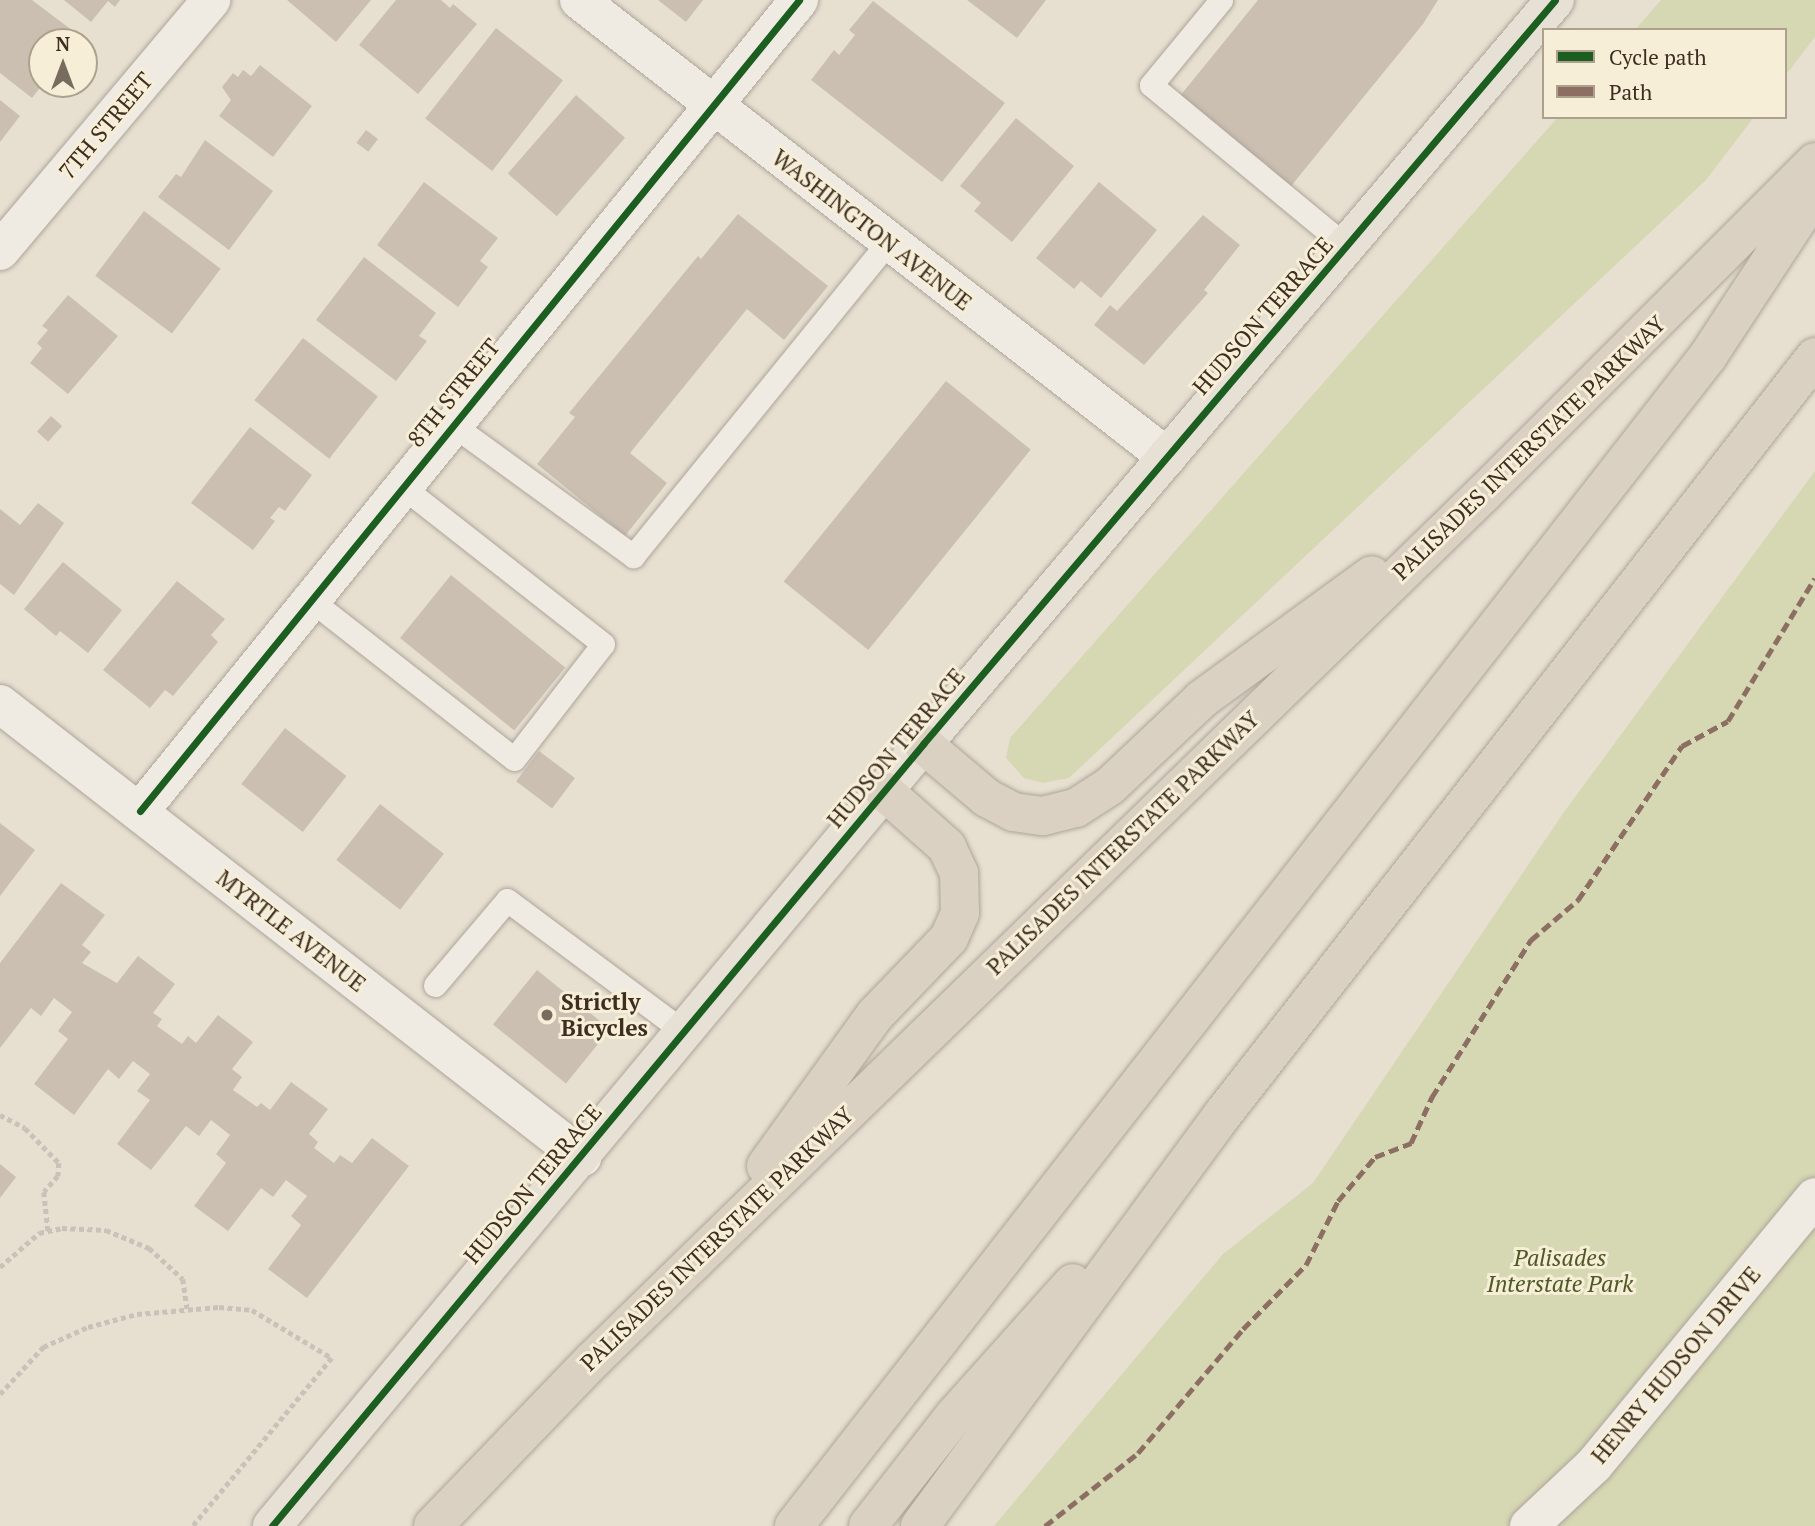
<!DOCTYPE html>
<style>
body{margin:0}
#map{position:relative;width:1815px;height:1526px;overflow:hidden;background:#e7e0d1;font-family:"PT Serif",serif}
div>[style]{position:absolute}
.green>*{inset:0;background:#d6d7b3}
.building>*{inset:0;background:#cbbfb2;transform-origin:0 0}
.path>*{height:4.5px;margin-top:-2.25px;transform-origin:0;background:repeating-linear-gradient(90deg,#c8c2b9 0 5px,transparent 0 8.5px)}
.roads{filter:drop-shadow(0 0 2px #ada599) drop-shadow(0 0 2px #ada599)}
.service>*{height:23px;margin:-11.5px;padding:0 11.5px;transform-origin:11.5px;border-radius:11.5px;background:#efebe3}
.minor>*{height:38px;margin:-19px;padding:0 19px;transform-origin:19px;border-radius:19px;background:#efebe3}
.primary>*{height:38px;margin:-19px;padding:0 19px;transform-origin:19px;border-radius:19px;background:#e6e1d4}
.motorway>*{height:38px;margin:-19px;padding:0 19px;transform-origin:19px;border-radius:19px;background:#dad1c2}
.quiet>*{height:5px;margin-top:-2.5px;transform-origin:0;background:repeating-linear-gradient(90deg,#8d6e63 0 10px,transparent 0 15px)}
.cycleway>*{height:7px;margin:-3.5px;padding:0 3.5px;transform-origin:3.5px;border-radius:3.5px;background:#1b5e20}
.dots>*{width:19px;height:19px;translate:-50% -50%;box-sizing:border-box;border:4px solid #f7eed8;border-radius:50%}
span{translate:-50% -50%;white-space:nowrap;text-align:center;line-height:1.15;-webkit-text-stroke:6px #f7eed8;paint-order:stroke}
.street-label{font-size:23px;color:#3d2e20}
.poi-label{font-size:23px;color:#3d2e20;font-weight:700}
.left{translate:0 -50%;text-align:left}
.park-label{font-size:23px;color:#4d5a26;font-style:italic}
.legend{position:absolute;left:1542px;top:28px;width:245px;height:91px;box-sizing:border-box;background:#f7eed8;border:2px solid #ada18e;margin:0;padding:9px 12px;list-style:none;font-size:21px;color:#3d2e20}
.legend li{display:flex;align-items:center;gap:14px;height:35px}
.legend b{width:35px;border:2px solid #ada18e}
.north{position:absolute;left:28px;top:28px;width:70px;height:70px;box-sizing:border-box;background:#f7eed8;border:2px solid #ada18e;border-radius:50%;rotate:0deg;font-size:19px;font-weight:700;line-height:28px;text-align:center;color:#3d2e20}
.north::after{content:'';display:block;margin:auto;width:24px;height:32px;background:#786c5e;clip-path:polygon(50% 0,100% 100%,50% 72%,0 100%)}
</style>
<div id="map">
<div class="green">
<i style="clip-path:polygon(1661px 0,1815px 0,1815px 37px,1785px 76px,1785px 30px,1635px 30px)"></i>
<i style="clip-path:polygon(1558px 117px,1754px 117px,1706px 180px,1069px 778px,1043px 783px,1024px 778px,1006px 758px,1010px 738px)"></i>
<i style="clip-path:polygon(1815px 471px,1815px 1526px,994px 1526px,1223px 1254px,1313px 1183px,1564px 812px)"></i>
</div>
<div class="building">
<i style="clip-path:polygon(0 0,32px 0,81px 37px,77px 42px,42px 42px,42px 85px,32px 98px,0 73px)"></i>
<i style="clip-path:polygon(64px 0,120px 0,115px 7px,108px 1px,91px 22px)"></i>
<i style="clip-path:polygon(287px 0,371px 0,336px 42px)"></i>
<i style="clip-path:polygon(396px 0,441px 0,450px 8px,453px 4px,477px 24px,418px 94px,359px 45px)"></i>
<i style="clip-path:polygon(658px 0,703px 0,686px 22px)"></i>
<i style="clip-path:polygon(967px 0,1046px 0,1017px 38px)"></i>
<i style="clip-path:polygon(1258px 0,1438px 0,1423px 24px,1287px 191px,1263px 171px,1268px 165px,1175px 102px)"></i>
<i style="clip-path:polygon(873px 1px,1005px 103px,942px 182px,811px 80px,834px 50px,839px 55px,855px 35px,849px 30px)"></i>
<i style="left:496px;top:28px;width:85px;height:115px;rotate:38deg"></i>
<i style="clip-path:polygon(260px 65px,312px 106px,273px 157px,219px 116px,231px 100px,222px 87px,233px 73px,238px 77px,243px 70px,251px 76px)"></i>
<i style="left:576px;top:95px;width:65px;height:104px;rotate:41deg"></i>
<i style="clip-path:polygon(0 100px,20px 116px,0 142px)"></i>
<i style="clip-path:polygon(1016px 118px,1074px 166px,1012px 242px,974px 211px,981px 203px,960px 186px)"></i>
<i style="left:366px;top:130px;width:15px;height:16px;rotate:37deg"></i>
<i style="clip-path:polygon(205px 140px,273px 191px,229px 250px,158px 197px,176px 174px,181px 177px)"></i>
<i style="clip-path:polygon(424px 182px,498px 238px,480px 261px,488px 267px,458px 307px,377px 245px)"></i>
<i style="clip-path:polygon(1099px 182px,1157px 230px,1101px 298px,1081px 281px,1074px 289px,1036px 258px)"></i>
<i style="left:144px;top:211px;width:96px;height:81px;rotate:37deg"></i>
<i style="clip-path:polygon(738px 214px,828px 286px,784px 340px,747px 309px,630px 453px,667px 483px,625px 536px,537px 464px,575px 417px,569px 413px,698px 256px,701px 259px)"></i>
<i style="clip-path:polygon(1203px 215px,1240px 245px,1204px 290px,1208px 293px,1144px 365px,1094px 325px,1110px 305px,1117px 311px)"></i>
<i style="clip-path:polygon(364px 257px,436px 313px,419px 336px,427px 341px,396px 381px,316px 320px)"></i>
<i style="clip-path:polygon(68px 295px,118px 336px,68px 394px,30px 363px,42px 348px,37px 343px,48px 330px,42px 326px)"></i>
<i style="left:303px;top:338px;width:95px;height:79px;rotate:38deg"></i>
<i style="left:946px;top:381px;width:109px;height:258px;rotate:39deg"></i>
<i style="left:51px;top:416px;width:15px;height:21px;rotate:42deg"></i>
<i style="clip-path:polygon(250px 427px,312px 475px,285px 511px,279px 507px,270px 518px,275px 521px,253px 550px,191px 503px)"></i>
<i style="clip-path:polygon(38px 503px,64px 523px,14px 595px,0 584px,0 509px,20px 525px)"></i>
<i style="clip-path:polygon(63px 562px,122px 610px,88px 653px,60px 631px,56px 636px,24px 609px)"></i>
<i style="left:451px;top:575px;width:147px;height:81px;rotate:39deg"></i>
<i style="clip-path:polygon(177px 581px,225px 619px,211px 635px,218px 642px,173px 696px,165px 690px,150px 708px,103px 670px)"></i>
<i style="left:285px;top:728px;width:78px;height:71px;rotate:38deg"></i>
<i style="left:539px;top:751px;width:45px;height:38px;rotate:37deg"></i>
<i style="left:380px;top:804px;width:81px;height:71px;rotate:38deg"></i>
<i style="clip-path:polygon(0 823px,35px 850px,0 896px)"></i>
<i style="clip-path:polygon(61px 883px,105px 915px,82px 945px,91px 952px,82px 963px,117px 983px,138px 956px,175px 984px,153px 1013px,162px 1019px,157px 1026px,182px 1044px,188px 1036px,196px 1043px,218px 1015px,253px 1042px,232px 1069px,242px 1077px,233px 1090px,257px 1107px,261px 1103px,270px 1110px,291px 1082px,328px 1109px,309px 1134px,318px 1142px,314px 1148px,334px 1163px,340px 1155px,352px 1163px,372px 1138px,409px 1166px,307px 1298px,268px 1269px,301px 1225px,291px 1216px,307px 1196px,286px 1180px,273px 1197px,261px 1188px,228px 1231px,194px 1206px,226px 1163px,216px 1154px,230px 1135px,211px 1120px,199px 1136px,186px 1126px,151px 1170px,117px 1144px,150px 1100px,137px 1091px,150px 1074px,133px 1061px,119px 1079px,108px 1069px,74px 1115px,34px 1084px,68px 1039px,58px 1031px,72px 1012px,54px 998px,41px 1016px,31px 1008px,0 1048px,0 963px)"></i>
<i style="left:537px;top:970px;width:94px;height:70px;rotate:39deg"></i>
<i style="clip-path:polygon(0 1164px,16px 1177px,0 1198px)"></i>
</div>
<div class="path">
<i style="left:0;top:1115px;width:28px;rotate:27deg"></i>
<i style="left:25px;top:1128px;width:49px;rotate:45.8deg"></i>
<i style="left:59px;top:1163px;width:13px;rotate:94deg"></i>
<i style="left:58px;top:1176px;width:21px;rotate:131deg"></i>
<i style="left:44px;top:1192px;width:39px;rotate:84deg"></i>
<i style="left:0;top:1267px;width:52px;rotate:-41.1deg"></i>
<i style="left:39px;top:1233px;width:24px;rotate:-12deg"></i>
<i style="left:62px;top:1228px;width:44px;rotate:2.6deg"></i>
<i style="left:106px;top:1230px;width:47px;rotate:22.7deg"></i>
<i style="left:149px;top:1248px;width:46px;rotate:42.4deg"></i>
<i style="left:183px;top:1279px;width:30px;rotate:82deg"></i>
<i style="left:0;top:1394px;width:64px;rotate:-47.5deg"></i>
<i style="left:43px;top:1347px;width:49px;rotate:-24deg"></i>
<i style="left:88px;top:1327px;width:51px;rotate:-14.9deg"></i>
<i style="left:137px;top:1314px;width:82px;rotate:-4.9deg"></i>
<i style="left:219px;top:1307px;width:33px;rotate:5deg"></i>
<i style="left:252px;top:1310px;width:93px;rotate:31deg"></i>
<i style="left:332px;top:1358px;width:218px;rotate:129.6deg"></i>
</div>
<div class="roads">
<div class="service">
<i style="left:1221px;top:0;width:110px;rotate:129.5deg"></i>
<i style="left:1151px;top:85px;width:256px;rotate:39.6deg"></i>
<i style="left:453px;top:425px;width:223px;rotate:36deg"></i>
<i style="left:633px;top:556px;width:405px;rotate:-50.9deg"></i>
<i style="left:312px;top:601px;width:256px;rotate:38deg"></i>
<i style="left:514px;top:759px;width:145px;rotate:-52.3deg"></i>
<i style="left:603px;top:644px;width:254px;rotate:-141.9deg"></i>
<i style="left:435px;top:985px;width:111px;rotate:-49.7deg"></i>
<i style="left:507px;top:900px;width:221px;rotate:36.7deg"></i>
</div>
<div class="minor">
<i style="left:579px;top:0;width:745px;rotate:37.85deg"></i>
<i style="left:0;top:251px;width:328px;rotate:-49.9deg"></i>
<i style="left:0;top:704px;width:738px;rotate:37.9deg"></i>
<i style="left:140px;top:811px;width:1045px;rotate:-50.9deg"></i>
<i style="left:1529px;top:1526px;width:89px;rotate:-43.2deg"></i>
<i style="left:1594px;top:1465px;width:347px;rotate:-50.5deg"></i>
</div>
<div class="primary">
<i style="left:272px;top:1526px;width:1018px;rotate:-50.22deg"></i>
<i style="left:923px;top:744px;width:976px;rotate:-49.65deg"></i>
</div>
<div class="motorway">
<i style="left:923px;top:744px;width:84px;rotate:40.2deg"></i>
<i style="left:987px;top:798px;width:30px;rotate:28deg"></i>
<i style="left:1013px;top:812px;width:30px;rotate:8deg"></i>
<i style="left:1043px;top:816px;width:34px;rotate:-14deg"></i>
<i style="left:1076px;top:808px;width:40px;rotate:-32.9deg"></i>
<i style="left:1110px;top:786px;width:127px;rotate:-43.4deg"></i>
<i style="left:1202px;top:699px;width:210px;rotate:-36.1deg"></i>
<i style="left:766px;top:1166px;width:186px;rotate:-54.2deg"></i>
<i style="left:875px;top:1015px;width:107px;rotate:-46.1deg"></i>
<i style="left:949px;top:938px;width:27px;rotate:-66deg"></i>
<i style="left:960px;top:913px;width:40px;rotate:-91.4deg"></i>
<i style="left:959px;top:873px;width:29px;rotate:-115deg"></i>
<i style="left:947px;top:847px;width:84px;rotate:-138.4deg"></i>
<i style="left:433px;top:1526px;width:231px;rotate:-46.1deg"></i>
<i style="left:593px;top:1360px;width:1243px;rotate:-44.22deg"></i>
<i style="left:1484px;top:493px;width:468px;rotate:-45deg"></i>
<i style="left:794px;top:1526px;width:1485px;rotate:-52deg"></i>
<i style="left:1708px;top:356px;width:195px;rotate:-56.7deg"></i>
<i style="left:868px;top:1526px;width:140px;rotate:-52deg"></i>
<i style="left:954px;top:1416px;width:178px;rotate:-48.2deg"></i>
<i style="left:920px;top:1526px;width:511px;rotate:-53.67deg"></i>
<i style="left:1223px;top:1114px;width:961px;rotate:-51.97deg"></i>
</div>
</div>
<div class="quiet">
<i style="left:1045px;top:1526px;width:118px;rotate:-38.1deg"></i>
<i style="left:1138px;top:1453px;width:162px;rotate:-49.7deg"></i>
<i style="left:1243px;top:1329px;width:90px;rotate:-45.5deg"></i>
<i style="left:1306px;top:1265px;width:72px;rotate:-63.4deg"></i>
<i style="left:1338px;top:1201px;width:57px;rotate:-49.9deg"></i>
<i style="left:1375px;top:1157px;width:39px;rotate:-21deg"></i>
<i style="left:1411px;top:1143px;width:51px;rotate:-65.5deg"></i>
<i style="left:1432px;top:1097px;width:186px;rotate:-57.8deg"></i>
<i style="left:1531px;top:940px;width:62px;rotate:-40.4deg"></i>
<i style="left:1578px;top:900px;width:186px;rotate:-56deg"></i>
<i style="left:1682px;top:746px;width:52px;rotate:-28.5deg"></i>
<i style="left:1728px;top:721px;width:167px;rotate:-58.7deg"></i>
</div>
<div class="cycleway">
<i style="left:140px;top:811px;width:1045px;rotate:-50.9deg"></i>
<i style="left:272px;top:1526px;width:1018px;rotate:-50.22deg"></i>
<i style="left:923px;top:744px;width:976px;rotate:-49.65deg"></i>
</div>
<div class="dots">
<i style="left:547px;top:1015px;background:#786c5e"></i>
</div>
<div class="street-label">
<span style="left:106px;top:126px;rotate:-50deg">7TH STREET</span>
<span style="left:872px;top:230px;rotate:38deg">WASHINGTON AVENUE</span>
<span style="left:1263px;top:316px;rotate:-49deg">HUDSON TERRACE</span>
<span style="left:454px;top:393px;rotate:-51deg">8TH STREET</span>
<span style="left:1529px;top:448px;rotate:-44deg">PALISADES INTERSTATE PARKWAY</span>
<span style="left:896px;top:748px;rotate:-50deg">HUDSON TERRACE</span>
<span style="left:1123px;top:843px;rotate:-44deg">PALISADES INTERSTATE PARKWAY</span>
<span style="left:291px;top:931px;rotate:38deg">MYRTLE AVENUE</span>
<span style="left:533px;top:1184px;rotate:-50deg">HUDSON TERRACE</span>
<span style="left:717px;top:1239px;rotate:-44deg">PALISADES INTERSTATE PARKWAY</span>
<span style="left:1676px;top:1365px;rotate:-50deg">HENRY HUDSON DRIVE</span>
</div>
<div class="poi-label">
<span class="left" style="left:561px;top:1015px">Strictly<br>Bicycles</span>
</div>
<div class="park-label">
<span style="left:1560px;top:1271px">Palisades<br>Interstate Park</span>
</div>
<ul class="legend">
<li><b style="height:9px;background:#1b5e20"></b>Cycle path</li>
<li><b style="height:9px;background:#8d6e63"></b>Path</li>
</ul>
<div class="north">N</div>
</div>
